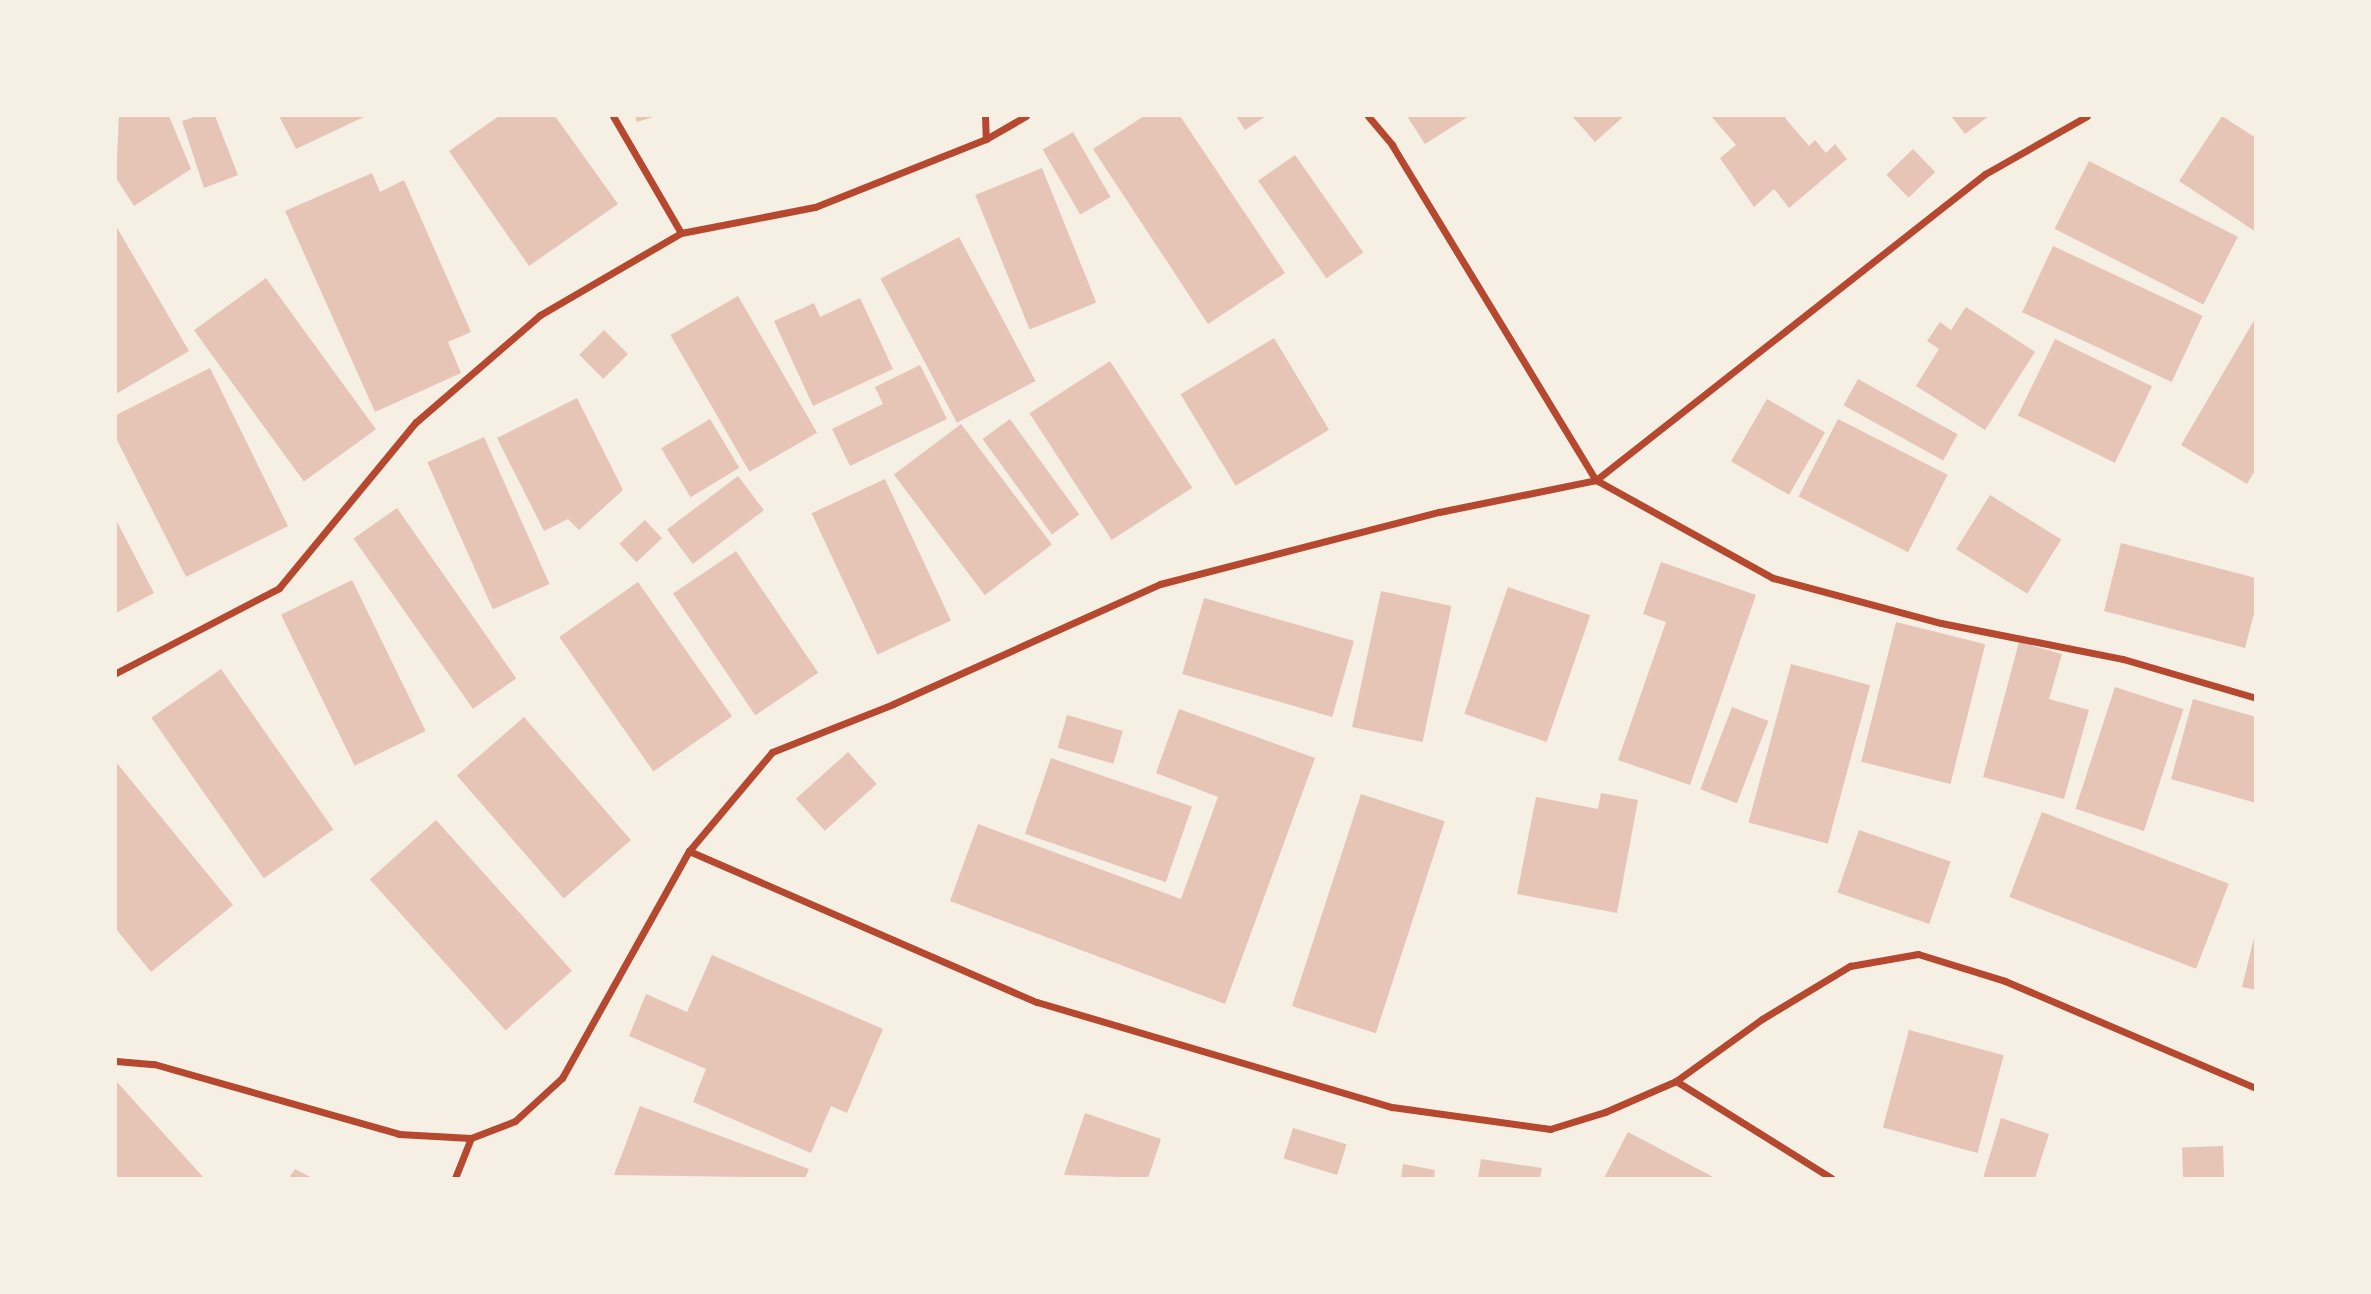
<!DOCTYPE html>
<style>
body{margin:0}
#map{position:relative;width:2371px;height:1294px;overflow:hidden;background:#f6efe4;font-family:"Fira Sans",sans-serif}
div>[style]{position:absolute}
.building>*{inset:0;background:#e6c5b7;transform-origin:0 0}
.minor>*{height:7px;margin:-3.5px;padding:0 3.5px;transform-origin:3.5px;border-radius:3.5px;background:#b5482f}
span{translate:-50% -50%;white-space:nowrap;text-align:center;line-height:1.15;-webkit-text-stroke:5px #f6efe4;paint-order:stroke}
.frame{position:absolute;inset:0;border:117px solid #f6efe4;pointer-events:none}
</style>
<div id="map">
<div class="building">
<i style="clip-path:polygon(119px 116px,169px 116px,191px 169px,134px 206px,116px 178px)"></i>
<i style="clip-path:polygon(197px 116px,215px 116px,238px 175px,204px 188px,182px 121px)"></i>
<i style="clip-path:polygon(279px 116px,366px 116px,296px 149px)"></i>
<i style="clip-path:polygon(499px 116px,555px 116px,618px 204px,529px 266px,449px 151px)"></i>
<i style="clip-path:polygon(635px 116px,656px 116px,637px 122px)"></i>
<i style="clip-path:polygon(1144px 116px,1180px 116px,1285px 273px,1208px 324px,1093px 149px)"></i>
<i style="clip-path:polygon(1236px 116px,1266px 116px,1245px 130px)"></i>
<i style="clip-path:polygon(1407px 116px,1469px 116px,1425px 144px)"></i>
<i style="clip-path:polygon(1572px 116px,1624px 116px,1595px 142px)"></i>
<i style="clip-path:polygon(1711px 116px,1788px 116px,1785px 118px,1809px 146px,1815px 140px,1826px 153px,1835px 144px,1847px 159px,1789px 208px,1774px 189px,1754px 207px,1720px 158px,1736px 145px)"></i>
<i style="clip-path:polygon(1951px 116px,1989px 116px,1965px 134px)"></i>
<i style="clip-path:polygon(2222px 116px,2256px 138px,2256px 232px,2179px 181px)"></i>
<i style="left:1073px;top:132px;width:75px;height:35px;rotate:60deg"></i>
<i style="left:1913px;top:149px;width:32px;height:37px;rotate:46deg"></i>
<i style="left:1295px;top:155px;width:119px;height:45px;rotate:55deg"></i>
<i style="left:2089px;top:161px;width:167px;height:76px;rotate:27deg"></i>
<i style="left:1042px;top:168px;width:145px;height:72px;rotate:68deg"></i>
<i style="clip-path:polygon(372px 173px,380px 192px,404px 180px,471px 332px,448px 342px,461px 373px,375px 412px,285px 211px)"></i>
<i style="clip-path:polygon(116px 226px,189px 351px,116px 394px)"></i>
<i style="left:959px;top:237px;width:163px;height:89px;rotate:62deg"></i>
<i style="left:2053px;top:246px;width:165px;height:73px;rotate:25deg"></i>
<i style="left:266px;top:278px;width:187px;height:89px;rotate:54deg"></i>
<i style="left:738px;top:296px;width:158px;height:78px;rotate:60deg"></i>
<i style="clip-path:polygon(860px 298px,893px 369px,813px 406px,774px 321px,814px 303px,820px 317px)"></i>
<i style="clip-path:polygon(1966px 307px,2035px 352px,1985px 430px,1916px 386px,1939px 349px,1927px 341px,1940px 322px,1951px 330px)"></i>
<i style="clip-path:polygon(2256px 317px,2256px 469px,2247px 484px,2181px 445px)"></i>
<i style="left:604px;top:330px;width:34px;height:35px;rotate:45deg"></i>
<i style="left:1274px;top:338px;width:107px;height:109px;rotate:59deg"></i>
<i style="left:2055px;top:339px;width:108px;height:85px;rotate:26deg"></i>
<i style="left:1110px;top:361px;width:151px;height:96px;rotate:57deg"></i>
<i style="clip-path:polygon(920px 365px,947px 419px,850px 466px,832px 429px,883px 404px,875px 387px)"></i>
<i style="clip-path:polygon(210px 368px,288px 526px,186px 577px,116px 438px,116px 415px)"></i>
<i style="left:1858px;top:379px;width:114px;height:30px;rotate:29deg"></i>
<i style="clip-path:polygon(577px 398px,623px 490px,579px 530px,568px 519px,544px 531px,497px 438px)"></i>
<i style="left:1767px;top:399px;width:67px;height:72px;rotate:30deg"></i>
<i style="left:710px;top:419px;width:57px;height:57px;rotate:59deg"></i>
<i style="left:1010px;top:419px;width:118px;height:34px;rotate:54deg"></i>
<i style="left:1838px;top:419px;width:123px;height:87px;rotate:27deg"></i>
<i style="left:961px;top:424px;width:151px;height:84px;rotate:53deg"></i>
<i style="left:484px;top:437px;width:161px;height:62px;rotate:66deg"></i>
<i style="left:738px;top:476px;width:43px;height:89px;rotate:53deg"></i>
<i style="left:885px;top:479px;width:156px;height:81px;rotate:65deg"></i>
<i style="left:1990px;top:495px;width:84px;height:64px;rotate:32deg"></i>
<i style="left:397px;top:508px;width:208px;height:53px;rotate:55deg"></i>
<i style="clip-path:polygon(116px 520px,154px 593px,116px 613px)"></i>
<i style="left:645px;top:520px;width:25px;height:35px;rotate:47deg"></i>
<i style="clip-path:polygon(2121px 543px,2256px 578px,2256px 606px,2245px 648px,2104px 611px)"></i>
<i style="left:736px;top:551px;width:147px;height:76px;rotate:56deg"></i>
<i style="clip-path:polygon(1661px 562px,1756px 595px,1690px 785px,1618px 760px,1666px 622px,1643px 614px)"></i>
<i style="left:352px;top:580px;width:168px;height:79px;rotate:64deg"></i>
<i style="left:638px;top:582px;width:164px;height:96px;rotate:55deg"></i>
<i style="left:1508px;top:587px;width:87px;height:134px;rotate:19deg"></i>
<i style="left:1381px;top:591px;width:72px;height:139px;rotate:12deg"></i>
<i style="left:1204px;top:598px;width:156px;height:79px;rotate:16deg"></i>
<i style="left:1896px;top:622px;width:92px;height:144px;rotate:14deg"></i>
<i style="clip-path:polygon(2019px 642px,2062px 654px,2049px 699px,2089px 710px,2064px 799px,1983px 777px)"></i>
<i style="left:1791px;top:664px;width:82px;height:164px;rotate:15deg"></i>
<i style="left:221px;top:669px;width:196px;height:85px;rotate:55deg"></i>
<i style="left:2115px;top:687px;width:72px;height:128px;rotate:18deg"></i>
<i style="clip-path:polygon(2193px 699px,2256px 717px,2256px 803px,2171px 779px)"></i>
<i style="left:1732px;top:707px;width:39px;height:88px;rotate:21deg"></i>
<i style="clip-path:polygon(1179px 709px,1315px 758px,1225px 1004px,950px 901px,978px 824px,1181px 899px,1218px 797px,1156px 773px)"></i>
<i style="left:1067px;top:715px;width:58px;height:34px;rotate:16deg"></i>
<i style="left:524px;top:717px;width:163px;height:89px;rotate:49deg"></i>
<i style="left:848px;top:752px;width:43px;height:70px;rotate:48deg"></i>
<i style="left:1051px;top:758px;width:149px;height:80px;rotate:19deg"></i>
<i style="clip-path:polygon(116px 762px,233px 905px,151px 972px,116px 929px)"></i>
<i style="clip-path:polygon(1601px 793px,1638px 800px,1617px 913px,1517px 894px,1536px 797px,1598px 809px)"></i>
<i style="left:1361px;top:794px;width:88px;height:223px;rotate:18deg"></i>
<i style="left:2042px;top:812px;width:200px;height:91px;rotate:21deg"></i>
<i style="left:436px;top:820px;width:203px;height:89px;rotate:48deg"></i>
<i style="left:1859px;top:830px;width:97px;height:66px;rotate:19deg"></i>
<i style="clip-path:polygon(2256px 930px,2256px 990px,2242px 987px)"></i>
<i style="clip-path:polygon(712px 955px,883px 1029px,847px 1113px,831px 1106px,811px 1153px,693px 1102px,706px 1069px,629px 1036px,646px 994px,687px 1012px)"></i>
<i style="left:1909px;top:1030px;width:98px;height:101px;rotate:15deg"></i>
<i style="clip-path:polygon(116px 1081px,204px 1178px,116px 1178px)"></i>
<i style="clip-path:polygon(640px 1106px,809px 1169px,805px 1178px,614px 1175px)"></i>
<i style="clip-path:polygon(1085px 1113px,1161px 1139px,1148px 1178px,1064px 1175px)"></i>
<i style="clip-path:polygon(2001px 1118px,2049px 1134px,2035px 1178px,1983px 1178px)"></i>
<i style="left:1293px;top:1128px;width:56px;height:32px;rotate:17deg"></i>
<i style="clip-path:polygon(1628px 1132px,1715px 1178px,1604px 1178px)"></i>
<i style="left:2223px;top:1146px;width:32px;height:41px;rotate:88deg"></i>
<i style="clip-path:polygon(1481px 1159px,1542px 1168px,1540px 1178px,1478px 1178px)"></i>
<i style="clip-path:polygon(1403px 1164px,1435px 1170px,1434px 1178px,1401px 1178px)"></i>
<i style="clip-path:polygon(295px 1169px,312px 1178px,289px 1178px)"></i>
</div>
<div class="minor">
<i style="left:613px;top:116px;width:135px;rotate:59.8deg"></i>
<i style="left:985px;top:116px;width:23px;rotate:88deg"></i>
<i style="left:1368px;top:116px;width:38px;rotate:50deg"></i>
<i style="left:1392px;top:145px;width:392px;rotate:58.7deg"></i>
<i style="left:1596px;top:480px;width:202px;rotate:29deg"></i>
<i style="left:1773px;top:578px;width:174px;rotate:15deg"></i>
<i style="left:1941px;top:623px;width:186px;rotate:11.2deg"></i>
<i style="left:2123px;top:659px;width:139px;rotate:16.3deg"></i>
<i style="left:116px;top:673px;width:184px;rotate:-27.5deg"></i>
<i style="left:279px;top:588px;width:215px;rotate:-50.5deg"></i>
<i style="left:416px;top:422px;width:164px;rotate:-40.8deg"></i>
<i style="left:540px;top:315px;width:163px;rotate:-30.2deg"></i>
<i style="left:681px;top:233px;width:136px;rotate:-11deg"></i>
<i style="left:815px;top:207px;width:184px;rotate:-21.7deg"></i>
<i style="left:986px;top:139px;width:46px;rotate:-29.9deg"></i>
<i style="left:689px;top:851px;width:379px;rotate:23.5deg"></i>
<i style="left:1037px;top:1002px;width:370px;rotate:16.5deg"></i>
<i style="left:1392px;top:1107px;width:160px;rotate:7.9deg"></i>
<i style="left:1550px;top:1129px;width:58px;rotate:-17.2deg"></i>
<i style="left:1605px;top:1112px;width:77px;rotate:-23.6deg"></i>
<i style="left:1676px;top:1081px;width:106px;rotate:-35.8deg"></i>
<i style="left:1762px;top:1019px;width:103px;rotate:-31.1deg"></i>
<i style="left:1850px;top:966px;width:69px;rotate:-10deg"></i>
<i style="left:1918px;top:954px;width:91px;rotate:17.2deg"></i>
<i style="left:2005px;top:981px;width:273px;rotate:23.1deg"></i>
<i style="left:116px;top:1061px;width:38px;rotate:5deg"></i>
<i style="left:154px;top:1064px;width:255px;rotate:15.9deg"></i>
<i style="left:399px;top:1134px;width:72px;rotate:3.2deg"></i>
<i style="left:471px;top:1138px;width:47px;rotate:-21.1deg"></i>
<i style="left:515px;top:1121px;width:64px;rotate:-42.5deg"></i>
<i style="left:562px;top:1078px;width:260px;rotate:-60.8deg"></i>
<i style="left:689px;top:851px;width:129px;rotate:-50deg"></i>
<i style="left:772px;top:752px;width:130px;rotate:-21.6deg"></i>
<i style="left:893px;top:704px;width:293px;rotate:-24.2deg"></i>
<i style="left:1160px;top:584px;width:288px;rotate:-14.5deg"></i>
<i style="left:1439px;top:512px;width:160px;rotate:-11.5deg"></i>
<i style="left:1596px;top:480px;width:495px;rotate:-38.2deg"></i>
<i style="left:1985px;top:174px;width:117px;rotate:-29.6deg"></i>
<i style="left:1676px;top:1081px;width:183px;rotate:32deg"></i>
<i style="left:455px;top:1178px;width:43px;rotate:-68.2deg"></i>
</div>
<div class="frame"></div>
</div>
